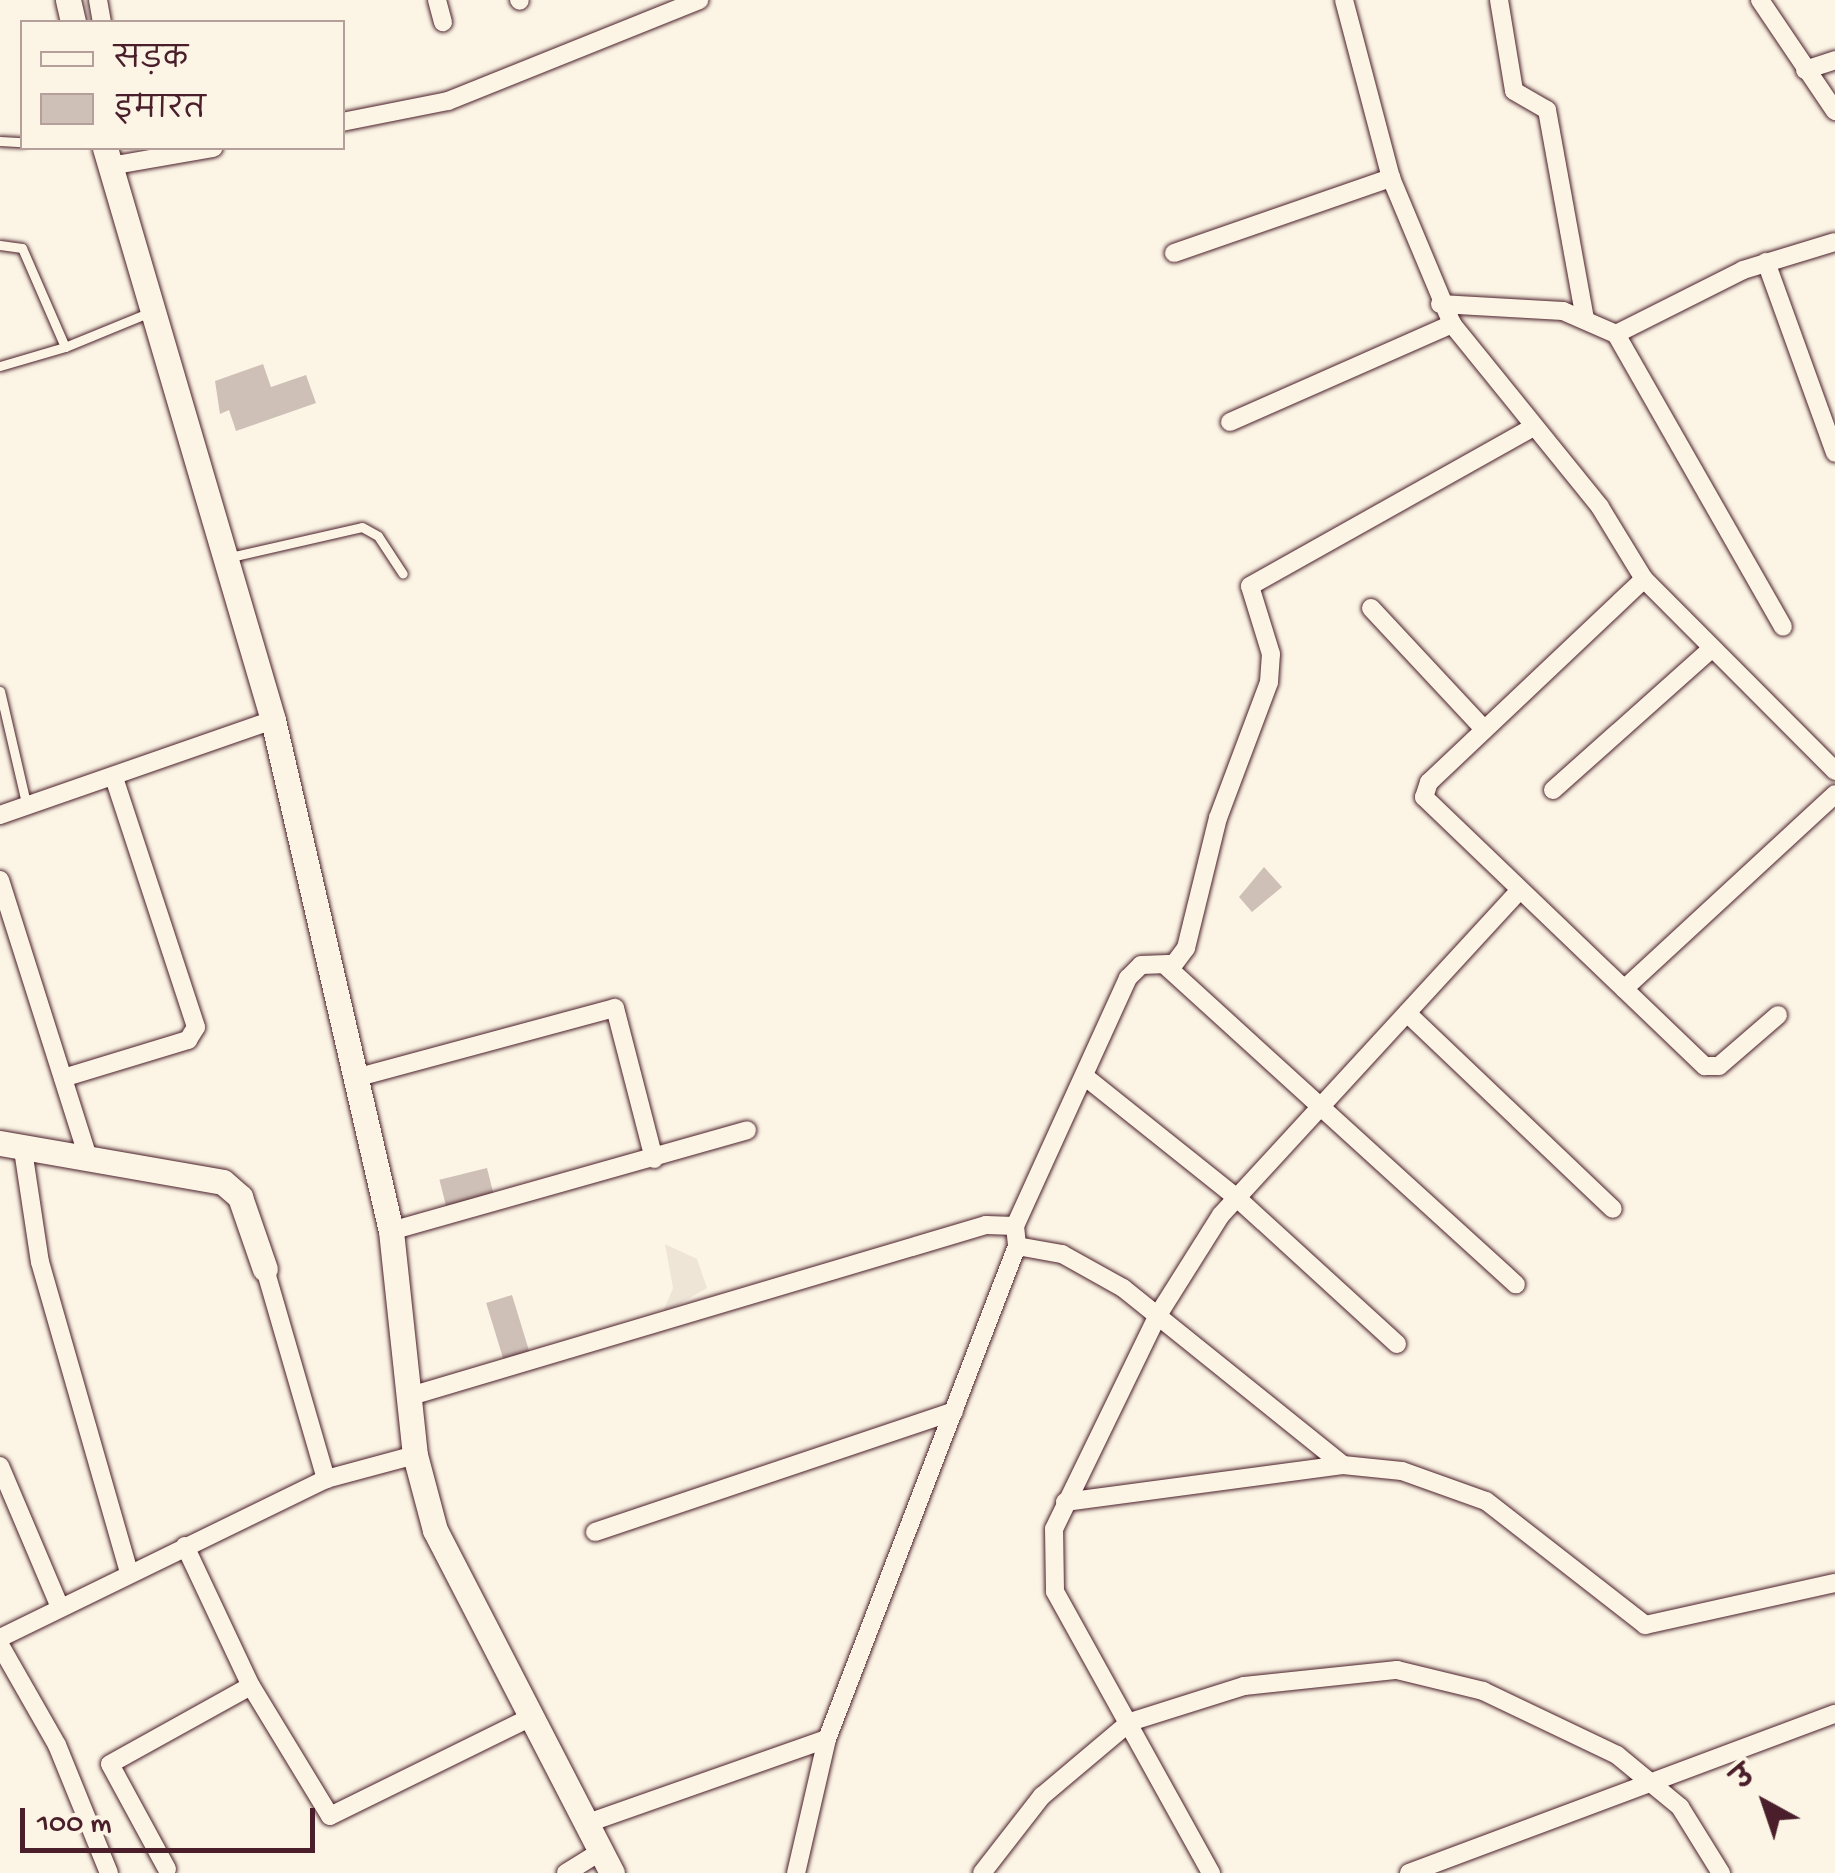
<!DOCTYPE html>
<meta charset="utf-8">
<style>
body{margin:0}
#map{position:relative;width:1835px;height:1873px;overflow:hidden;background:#fcf5e5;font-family:"Gochi Hand","Playpen Sans Deva",sans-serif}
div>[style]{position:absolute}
.built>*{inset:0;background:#eee5d7}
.building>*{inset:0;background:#cfc0b7;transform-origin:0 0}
.roads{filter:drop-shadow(0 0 2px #4a1f2b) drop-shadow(0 0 2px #4a1f2b)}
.lane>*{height:9px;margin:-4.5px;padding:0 4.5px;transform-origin:4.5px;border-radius:4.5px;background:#fcf5e5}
.street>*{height:18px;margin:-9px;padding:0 9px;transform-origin:9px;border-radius:9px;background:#fcf5e5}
.secondary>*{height:25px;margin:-12.5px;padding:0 12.5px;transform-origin:12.5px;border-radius:12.5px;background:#fcf5e5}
span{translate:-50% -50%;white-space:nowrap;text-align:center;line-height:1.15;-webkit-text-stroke:8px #fcf5e5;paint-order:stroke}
.legend{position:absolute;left:20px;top:20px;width:325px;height:130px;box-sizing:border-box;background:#fcf5e5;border:2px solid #b59f9b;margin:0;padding:12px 18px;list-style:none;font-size:30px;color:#4a1f2b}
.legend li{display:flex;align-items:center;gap:20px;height:50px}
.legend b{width:50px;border:2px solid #b59f9b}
.north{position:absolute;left:1715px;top:1753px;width:100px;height:100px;-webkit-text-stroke:8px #fcf5e5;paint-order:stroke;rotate:320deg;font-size:28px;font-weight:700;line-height:40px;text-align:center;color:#4a1f2b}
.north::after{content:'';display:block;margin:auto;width:35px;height:45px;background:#4a1f2b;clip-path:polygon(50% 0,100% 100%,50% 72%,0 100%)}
.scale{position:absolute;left:20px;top:1808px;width:295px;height:45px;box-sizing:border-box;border:5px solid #4a1f2b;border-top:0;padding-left:12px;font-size:30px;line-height:35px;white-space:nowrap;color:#4a1f2b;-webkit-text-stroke:8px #fcf5e5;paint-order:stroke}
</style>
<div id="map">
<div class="built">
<i style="clip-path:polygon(665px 1244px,697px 1259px,707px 1288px,662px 1314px,673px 1288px)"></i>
</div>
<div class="building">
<i style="clip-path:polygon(263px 364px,271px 387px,306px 375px,316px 403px,236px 431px,229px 410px,220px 414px,215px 381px)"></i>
<i style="clip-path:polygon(1264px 867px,1282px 887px,1252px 912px,1239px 897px)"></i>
<i style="left:487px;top:1168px;width:33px;height:49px;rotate:76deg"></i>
<i style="left:512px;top:1295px;width:67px;height:27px;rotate:73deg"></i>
</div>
<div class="roads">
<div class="lane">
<i style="left:0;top:141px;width:22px;rotate:3deg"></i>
<i style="left:0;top:245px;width:22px;rotate:8deg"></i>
<i style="left:22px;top:248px;width:108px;rotate:66.5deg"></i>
<i style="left:65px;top:347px;width:90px;rotate:-22.3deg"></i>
<i style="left:0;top:366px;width:68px;rotate:-16.3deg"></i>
<i style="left:226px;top:558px;width:139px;rotate:-12.8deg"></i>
<i style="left:362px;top:527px;width:18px;rotate:29deg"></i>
<i style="left:378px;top:536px;width:45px;rotate:56.7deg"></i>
<i style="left:0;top:691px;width:119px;rotate:76.9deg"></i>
</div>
<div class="street">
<i style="left:98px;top:0;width:22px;rotate:80deg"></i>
<i style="left:437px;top:0;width:23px;rotate:75deg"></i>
<i style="left:519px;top:0;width:1px;rotate:45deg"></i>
<i style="left:1344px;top:0;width:184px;rotate:75.2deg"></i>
<i style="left:1391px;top:178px;width:158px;rotate:67.3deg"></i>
<i style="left:1452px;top:324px;width:235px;rotate:51deg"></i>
<i style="left:1600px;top:507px;width:84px;rotate:58.6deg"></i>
<i style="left:1644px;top:579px;width:271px;rotate:45.1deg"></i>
<i style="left:1499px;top:0;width:92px;rotate:80.6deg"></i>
<i style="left:1514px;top:91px;width:38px;rotate:30deg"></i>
<i style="left:1547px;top:110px;width:212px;rotate:79.7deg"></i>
<i style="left:1760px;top:0;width:134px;rotate:56deg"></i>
<i style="left:1805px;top:70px;width:32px;rotate:-18deg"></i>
<i style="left:342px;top:122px;width:108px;rotate:-11.2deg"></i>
<i style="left:448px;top:101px;width:271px;rotate:-21.9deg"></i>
<i style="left:110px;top:166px;width:105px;rotate:-9.9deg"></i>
<i style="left:1174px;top:253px;width:230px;rotate:-19.1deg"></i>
<i style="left:1766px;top:262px;width:203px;rotate:70.1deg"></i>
<i style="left:1440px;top:304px;width:123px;rotate:3.3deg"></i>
<i style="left:1563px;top:311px;width:58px;rotate:23.5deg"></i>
<i style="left:1616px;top:334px;width:142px;rotate:-26.7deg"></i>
<i style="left:1743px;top:270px;width:96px;rotate:-16.9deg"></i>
<i style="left:1616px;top:334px;width:337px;rotate:60.3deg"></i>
<i style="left:1230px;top:422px;width:243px;rotate:-23.8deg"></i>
<i style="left:1644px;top:579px;width:296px;rotate:136.6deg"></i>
<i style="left:1429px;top:782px;width:16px;rotate:108deg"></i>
<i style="left:1424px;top:797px;width:389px;rotate:43.8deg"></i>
<i style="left:1705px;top:1066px;width:14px"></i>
<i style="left:1719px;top:1066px;width:78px;rotate:-40.8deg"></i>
<i style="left:1371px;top:608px;width:166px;rotate:47deg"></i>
<i style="left:1553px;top:790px;width:210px;rotate:-41.7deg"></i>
<i style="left:0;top:815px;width:289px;rotate:-19.2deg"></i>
<i style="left:0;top:880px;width:287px;rotate:72.4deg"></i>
<i style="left:1166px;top:966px;width:473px;rotate:42.3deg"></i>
<i style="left:1624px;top:989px;width:287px;rotate:-42.7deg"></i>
<i style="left:1407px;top:1013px;width:284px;rotate:43.6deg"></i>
<i style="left:63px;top:1078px;width:131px;rotate:-16.9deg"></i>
<i style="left:188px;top:1040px;width:15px;rotate:-58deg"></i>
<i style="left:196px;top:1027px;width:260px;rotate:-108.2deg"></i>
<i style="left:355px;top:1078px;width:269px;rotate:-15.1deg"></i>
<i style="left:615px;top:1008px;width:156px;rotate:75.5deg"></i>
<i style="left:1088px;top:1079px;width:189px;rotate:38.6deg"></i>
<i style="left:1236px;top:1197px;width:218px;rotate:42.4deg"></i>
<i style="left:23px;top:1150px;width:113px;rotate:81.4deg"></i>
<i style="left:40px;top:1262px;width:323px;rotate:74deg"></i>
<i style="left:1015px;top:1226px;width:273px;rotate:-65.5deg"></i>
<i style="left:1128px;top:978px;width:18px;rotate:-45deg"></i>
<i style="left:1141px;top:965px;width:33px;rotate:-2deg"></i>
<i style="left:1174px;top:964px;width:20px;rotate:-53deg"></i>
<i style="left:1186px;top:948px;width:134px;rotate:-76.2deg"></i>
<i style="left:1218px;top:818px;width:145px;rotate:-69.4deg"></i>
<i style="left:1269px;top:682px;width:28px;rotate:-86deg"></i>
<i style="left:1271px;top:654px;width:71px;rotate:-107.2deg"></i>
<i style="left:1250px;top:586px;width:325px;rotate:-29.3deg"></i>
<i style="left:391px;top:1231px;width:370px;rotate:-15.8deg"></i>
<i style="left:1017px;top:1246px;width:46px;rotate:10.1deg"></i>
<i style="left:1062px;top:1254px;width:70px;rotate:29.1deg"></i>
<i style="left:1123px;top:1288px;width:282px;rotate:38.8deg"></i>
<i style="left:265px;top:1269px;width:219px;rotate:73.8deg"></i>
<i style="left:414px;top:1395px;width:597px;rotate:-16.55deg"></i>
<i style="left:986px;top:1225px;width:29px;rotate:2deg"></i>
<i style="left:1015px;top:1226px;width:20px;rotate:84deg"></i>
<i style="left:1017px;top:1246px;width:528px;rotate:111.08deg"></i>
<i style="left:827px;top:1739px;width:138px;rotate:103deg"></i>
<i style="left:0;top:1466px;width:151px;rotate:67deg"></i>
<i style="left:1065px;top:1502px;width:280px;rotate:-7.6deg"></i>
<i style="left:1343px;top:1465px;width:59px;rotate:5.8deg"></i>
<i style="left:1402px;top:1471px;width:89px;rotate:19.7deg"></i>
<i style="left:1486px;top:1501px;width:202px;rotate:37.9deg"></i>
<i style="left:1645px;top:1625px;width:195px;rotate:-12.5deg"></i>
<i style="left:595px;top:1532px;width:379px;rotate:-18.6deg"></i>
<i style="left:185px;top:1546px;width:155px;rotate:64.8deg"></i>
<i style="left:251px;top:1686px;width:152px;rotate:58.7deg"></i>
<i style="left:330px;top:1816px;width:220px;rotate:-26.2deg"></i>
<i style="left:0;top:1638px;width:363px;rotate:-26deg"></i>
<i style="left:326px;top:1479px;width:92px;rotate:-15.1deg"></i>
<i style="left:0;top:1645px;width:115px;rotate:60.3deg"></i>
<i style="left:57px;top:1745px;width:138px;rotate:67.9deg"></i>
<i style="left:585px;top:1824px;width:256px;rotate:-19.4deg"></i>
<i style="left:167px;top:1869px;width:119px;rotate:-118.5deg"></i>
<i style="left:110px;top:1764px;width:161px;rotate:-29deg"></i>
<i style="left:566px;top:1873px;width:40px;rotate:-32deg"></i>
<i style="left:982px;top:1873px;width:98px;rotate:-52.1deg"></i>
<i style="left:1042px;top:1796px;width:115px;rotate:-40.1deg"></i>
<i style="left:1130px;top:1722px;width:120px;rotate:-17.5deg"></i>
<i style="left:1244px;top:1686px;width:154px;rotate:-6deg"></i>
<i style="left:1397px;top:1670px;width:89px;rotate:13.7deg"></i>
<i style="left:1483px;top:1691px;width:148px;rotate:25.5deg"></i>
<i style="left:1617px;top:1755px;width:82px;rotate:39.5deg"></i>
<i style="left:1680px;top:1807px;width:78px;rotate:58.2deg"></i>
<i style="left:1211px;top:1873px;width:322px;rotate:-119deg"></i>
<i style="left:1055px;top:1591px;width:62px;rotate:-90.9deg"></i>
<i style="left:1054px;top:1529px;width:238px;rotate:-64.1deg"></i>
<i style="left:1158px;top:1315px;width:118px;rotate:-57.8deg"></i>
<i style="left:1221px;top:1215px;width:440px;rotate:-47.4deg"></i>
<i style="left:1409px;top:1873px;width:455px;rotate:-20.5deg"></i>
</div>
<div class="secondary">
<i style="left:68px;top:0;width:23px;rotate:77deg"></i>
<i style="left:105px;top:148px;width:596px;rotate:73.63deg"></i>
<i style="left:273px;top:720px;width:524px;rotate:77deg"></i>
<i style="left:391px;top:1231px;width:225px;rotate:83.9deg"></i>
<i style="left:415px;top:1455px;width:78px;rotate:75.1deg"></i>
<i style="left:435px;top:1530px;width:386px;rotate:62.7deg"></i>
<i style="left:0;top:1143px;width:226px;rotate:9.9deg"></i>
<i style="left:223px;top:1182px;width:23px;rotate:41deg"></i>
<i style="left:240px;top:1197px;width:76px;rotate:70.9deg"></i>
</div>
</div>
<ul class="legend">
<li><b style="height:12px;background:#fcf5e5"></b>सड़क</li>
<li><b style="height:28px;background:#cfc0b7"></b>इमारत</li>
</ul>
<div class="north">उ</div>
<div class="scale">100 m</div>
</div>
